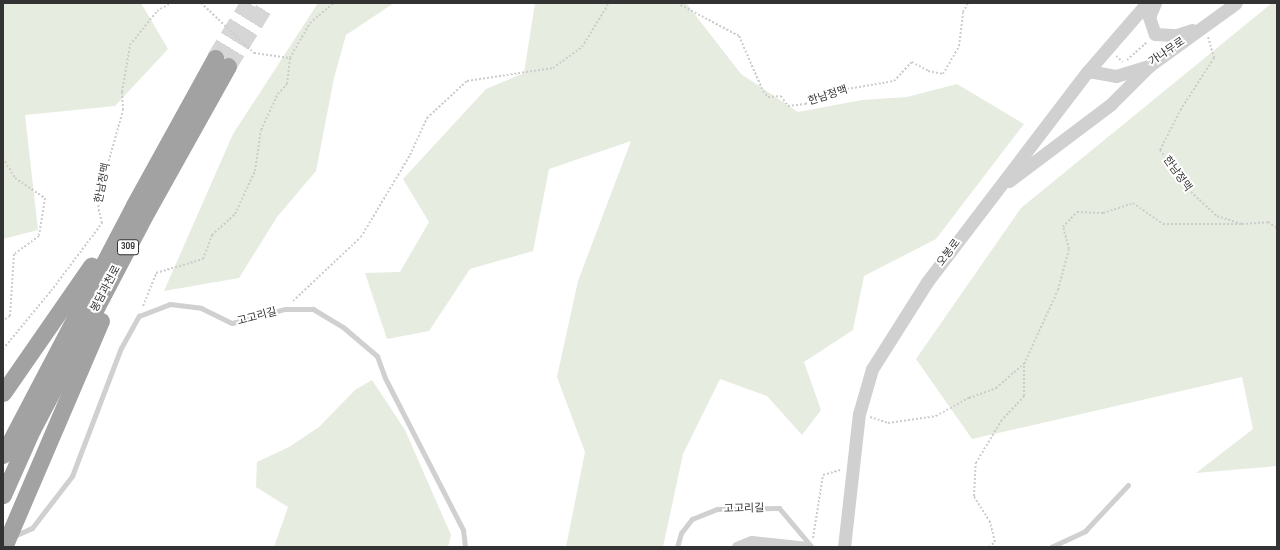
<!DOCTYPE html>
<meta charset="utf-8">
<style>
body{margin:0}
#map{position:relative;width:1280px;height:550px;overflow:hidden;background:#fff;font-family:"Sofia Sans Condensed","Noto Sans KR",sans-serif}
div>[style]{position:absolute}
.green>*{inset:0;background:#e6ecdf}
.trunk-tunnel>*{height:17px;margin-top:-8.5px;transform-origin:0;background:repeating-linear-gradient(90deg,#d6d6d6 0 17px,transparent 0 25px)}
.path>*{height:2px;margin-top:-1px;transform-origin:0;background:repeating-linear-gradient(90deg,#cdcdcd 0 2px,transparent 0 4px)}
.service>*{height:5px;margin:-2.5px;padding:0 2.5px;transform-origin:2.5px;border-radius:2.5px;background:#d0d0d0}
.minor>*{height:10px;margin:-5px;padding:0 5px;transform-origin:5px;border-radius:5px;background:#d0d0d0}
.tertiary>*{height:13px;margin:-6.5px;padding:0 6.5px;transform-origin:6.5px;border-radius:6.5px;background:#d0d0d0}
.trunk>*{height:17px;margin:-8.5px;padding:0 8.5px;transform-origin:8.5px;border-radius:8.5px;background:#a2a2a2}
span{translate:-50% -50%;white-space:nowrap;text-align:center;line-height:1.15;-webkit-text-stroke:4px #fff;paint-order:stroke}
.shield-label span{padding:1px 3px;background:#fff;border:1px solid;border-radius:3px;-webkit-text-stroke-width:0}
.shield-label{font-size:10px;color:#333;font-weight:700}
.street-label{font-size:11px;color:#333}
.frame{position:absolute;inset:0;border:4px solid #333;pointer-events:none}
</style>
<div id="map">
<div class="green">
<i style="clip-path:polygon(3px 3px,141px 3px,168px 49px,115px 106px,25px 115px,38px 230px,3px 239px)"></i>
<i style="clip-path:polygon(318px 3px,394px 3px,346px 35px,334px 78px,316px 171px,277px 217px,239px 278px,164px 291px,233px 134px)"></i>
<i style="clip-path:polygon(535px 3px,686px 3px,741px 74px,798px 112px,862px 100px,907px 97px,957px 84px,1024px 124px,936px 239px,864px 276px,853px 330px,804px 362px,821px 410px,802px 435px,767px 396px,720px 379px,683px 454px,663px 547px,566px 547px,585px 452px,557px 377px,578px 281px,631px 141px,549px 169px,533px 251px,470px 269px,429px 331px,387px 339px,365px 273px,400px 272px,429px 222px,403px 179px,486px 89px,524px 73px)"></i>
<i style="clip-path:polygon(1272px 3px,1277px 3px,1277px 466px,1196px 473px,1253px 429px,1242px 377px,972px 439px,916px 359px,1021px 208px)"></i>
<i style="clip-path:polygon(372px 380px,405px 430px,451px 535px,448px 547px,274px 547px,288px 507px,256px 487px,257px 462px,289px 447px,319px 427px,355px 390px)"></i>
</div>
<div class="trunk-tunnel">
<i style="left:215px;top:58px;width:65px;rotate:-58.3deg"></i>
<i style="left:228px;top:66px;width:74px;rotate:-58.2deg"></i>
</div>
<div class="path">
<i style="left:201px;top:3px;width:73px;rotate:43.3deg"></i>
<i style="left:254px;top:53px;width:36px;rotate:8deg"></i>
<i style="left:677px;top:3px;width:70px;rotate:28deg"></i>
<i style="left:739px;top:36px;width:60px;rotate:66.4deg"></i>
<i style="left:763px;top:91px;width:8px;rotate:50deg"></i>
<i style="left:768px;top:97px;width:13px;rotate:-4deg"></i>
<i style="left:781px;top:96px;width:12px;rotate:55deg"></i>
<i style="left:788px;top:106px;width:17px;rotate:-7deg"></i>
<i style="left:805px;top:104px;width:45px;rotate:-19.7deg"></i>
<i style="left:847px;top:89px;width:48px;rotate:-9.7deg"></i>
<i style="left:894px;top:81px;width:26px;rotate:-47deg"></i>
<i style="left:912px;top:62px;width:18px;rotate:29deg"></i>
<i style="left:928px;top:71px;width:15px;rotate:11deg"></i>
<i style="left:943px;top:74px;width:32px;rotate:-60deg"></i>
<i style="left:959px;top:46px;width:34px;rotate:-83deg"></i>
<i style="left:963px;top:12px;width:10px;rotate:-61deg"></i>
<i style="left:1208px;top:37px;width:22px;rotate:74deg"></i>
<i style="left:1214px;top:58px;width:61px;rotate:122.9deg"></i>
<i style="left:1181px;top:109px;width:46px;rotate:117.1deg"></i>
<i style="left:1160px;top:150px;width:52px;rotate:53.6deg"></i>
<i style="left:1191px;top:192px;width:35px;rotate:43deg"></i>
<i style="left:1217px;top:216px;width:26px;rotate:18deg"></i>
<i style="left:1242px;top:224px;width:26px;rotate:-4deg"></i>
<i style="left:1268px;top:222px;width:11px;rotate:34deg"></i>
<i style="left:1116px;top:56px;width:9px;rotate:41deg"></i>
<i style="left:1127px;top:60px;width:27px;rotate:-42deg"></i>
<i style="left:3px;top:158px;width:23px;rotate:59deg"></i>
<i style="left:15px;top:178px;width:36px;rotate:34deg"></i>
<i style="left:45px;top:198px;width:38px;rotate:99deg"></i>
<i style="left:39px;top:236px;width:31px;rotate:144deg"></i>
<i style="left:14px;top:254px;width:62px;rotate:93.7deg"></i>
<i style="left:10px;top:316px;width:8px;rotate:150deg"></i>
<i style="left:293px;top:301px;width:93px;rotate:-43.3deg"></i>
<i style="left:361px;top:237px;width:96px;rotate:-59.1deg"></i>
<i style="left:410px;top:155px;width:41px;rotate:-65.3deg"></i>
<i style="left:427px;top:118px;width:54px;rotate:-42.8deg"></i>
<i style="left:467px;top:81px;width:87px;rotate:-8.6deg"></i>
<i style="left:553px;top:68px;width:36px;rotate:-36deg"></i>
<i style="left:582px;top:47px;width:52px;rotate:-58.5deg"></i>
<i style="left:143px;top:306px;width:35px;rotate:-68deg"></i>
<i style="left:156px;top:273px;width:49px;rotate:-16.6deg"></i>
<i style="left:203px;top:259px;width:26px;rotate:-69deg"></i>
<i style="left:212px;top:235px;width:31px;rotate:-42deg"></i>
<i style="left:235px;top:214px;width:47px;rotate:-65.1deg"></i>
<i style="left:255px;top:171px;width:41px;rotate:-81.7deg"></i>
<i style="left:261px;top:130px;width:40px;rotate:-65deg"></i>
<i style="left:278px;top:94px;width:13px;rotate:-48deg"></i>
<i style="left:287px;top:84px;width:26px;rotate:-83deg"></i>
<i style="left:290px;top:58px;width:40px;rotate:-60.3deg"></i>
<i style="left:310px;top:23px;width:31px;rotate:-40deg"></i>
<i style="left:3px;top:349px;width:75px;rotate:-50.4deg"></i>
<i style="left:51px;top:291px;width:85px;rotate:-53.1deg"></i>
<i style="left:102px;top:223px;width:16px;rotate:-104deg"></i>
<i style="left:98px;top:207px;width:8px;rotate:-67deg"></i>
<i style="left:101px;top:200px;width:8px;rotate:-97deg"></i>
<i style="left:100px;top:192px;width:85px;rotate:-74.3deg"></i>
<i style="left:123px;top:110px;width:18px;rotate:-93deg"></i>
<i style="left:122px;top:92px;width:48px;rotate:-80.3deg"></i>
<i style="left:130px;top:45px;width:43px;rotate:-51.5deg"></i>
<i style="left:157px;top:11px;width:16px;rotate:-30deg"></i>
<i style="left:870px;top:417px;width:19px;rotate:18deg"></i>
<i style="left:888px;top:423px;width:49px;rotate:-8.3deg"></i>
<i style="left:936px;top:416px;width:38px;rotate:-29deg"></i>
<i style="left:969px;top:398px;width:29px;rotate:-20deg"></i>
<i style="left:996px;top:388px;width:37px;rotate:-41deg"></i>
<i style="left:1024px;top:364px;width:81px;rotate:-65.3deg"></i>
<i style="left:1058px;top:290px;width:42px;rotate:-75deg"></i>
<i style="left:1069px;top:249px;width:23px;rotate:-105deg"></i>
<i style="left:1063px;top:227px;width:21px;rotate:-47deg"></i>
<i style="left:1077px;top:212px;width:26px;rotate:2deg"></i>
<i style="left:1103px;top:213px;width:32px;rotate:-18deg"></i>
<i style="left:1133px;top:203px;width:37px;rotate:35deg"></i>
<i style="left:1163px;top:224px;width:79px"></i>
<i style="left:813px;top:538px;width:64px;rotate:-81deg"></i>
<i style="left:823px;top:475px;width:19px;rotate:-16deg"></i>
<i style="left:989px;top:547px;width:8px;rotate:-40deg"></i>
<i style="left:995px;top:542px;width:21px;rotate:-104deg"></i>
<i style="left:990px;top:522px;width:31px;rotate:-122deg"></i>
<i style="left:974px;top:496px;width:33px;rotate:-87deg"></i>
<i style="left:976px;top:463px;width:49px;rotate:-59.2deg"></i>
<i style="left:1001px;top:421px;width:34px;rotate:-47deg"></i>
<i style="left:1024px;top:396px;width:32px;rotate:-90deg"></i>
</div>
<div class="service">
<i style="left:14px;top:536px;width:20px;rotate:-24deg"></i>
<i style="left:32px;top:528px;width:66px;rotate:-52.4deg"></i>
<i style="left:72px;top:476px;width:137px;rotate:-69.1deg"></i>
<i style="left:121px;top:348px;width:37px;rotate:-61deg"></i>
<i style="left:139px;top:316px;width:33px;rotate:-21deg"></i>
<i style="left:170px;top:304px;width:31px;rotate:7deg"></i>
<i style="left:201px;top:308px;width:34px;rotate:26deg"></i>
<i style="left:232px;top:323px;width:55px;rotate:-14.8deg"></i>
<i style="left:285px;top:309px;width:28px"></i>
<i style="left:313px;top:309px;width:35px;rotate:31deg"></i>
<i style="left:343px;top:327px;width:45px;rotate:40.5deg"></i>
<i style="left:377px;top:356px;width:23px;rotate:70deg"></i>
<i style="left:385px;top:378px;width:171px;rotate:62.8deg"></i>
<i style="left:463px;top:530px;width:17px;rotate:83deg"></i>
<i style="left:677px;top:547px;width:15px;rotate:-74deg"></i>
<i style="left:681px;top:533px;width:18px;rotate:-52deg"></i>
<i style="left:692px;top:519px;width:27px;rotate:-22deg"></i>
<i style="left:717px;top:509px;width:62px;rotate:-0.9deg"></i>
<i style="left:779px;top:508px;width:50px;rotate:49.9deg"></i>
<i style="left:1051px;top:547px;width:38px;rotate:-25deg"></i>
<i style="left:1085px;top:531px;width:63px;rotate:-46.9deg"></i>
</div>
<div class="minor">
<i style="left:737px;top:547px;width:16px;rotate:-22deg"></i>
<i style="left:752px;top:541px;width:56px;rotate:6.1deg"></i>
</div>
<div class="tertiary">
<i style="left:1155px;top:3px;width:15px;rotate:113deg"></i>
<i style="left:1149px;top:17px;width:18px;rotate:71deg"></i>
<i style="left:1155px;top:34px;width:22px;rotate:3deg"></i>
<i style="left:1177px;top:35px;width:16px;rotate:-18deg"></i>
<i style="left:1088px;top:71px;width:28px;rotate:10deg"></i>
<i style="left:1116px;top:76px;width:34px;rotate:-17deg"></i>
<i style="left:1149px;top:66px;width:107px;rotate:-35.9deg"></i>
<i style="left:1009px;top:181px;width:128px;rotate:-37deg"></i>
<i style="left:1111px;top:104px;width:54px;rotate:-45deg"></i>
<i style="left:844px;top:547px;width:134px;rotate:-83.6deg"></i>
<i style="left:859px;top:414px;width:47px;rotate:-73.9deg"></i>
<i style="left:872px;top:369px;width:103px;rotate:-57.7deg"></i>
<i style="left:927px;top:282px;width:265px;rotate:-52.7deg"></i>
<i style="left:1088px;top:71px;width:90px;rotate:-49.1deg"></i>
</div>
<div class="trunk">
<i style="left:3px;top:393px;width:155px;rotate:-55.3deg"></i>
<i style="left:3px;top:455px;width:282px;rotate:-62.3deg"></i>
<i style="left:134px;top:205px;width:168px;rotate:-61.1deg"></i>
<i style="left:3px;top:495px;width:71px;rotate:-66deg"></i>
<i style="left:32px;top:430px;width:247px;rotate:-62.3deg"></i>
<i style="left:147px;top:211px;width:166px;rotate:-60.8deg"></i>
<i style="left:4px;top:547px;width:246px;rotate:-66.8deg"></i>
</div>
<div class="shield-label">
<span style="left:128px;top:247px">309</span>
</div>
<div class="street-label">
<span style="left:1167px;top:52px;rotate:-34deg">가나무로</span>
<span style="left:828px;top:96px;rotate:-18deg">한남정맥</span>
<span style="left:1177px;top:174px;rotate:54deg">한남정맥</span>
<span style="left:103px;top:183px;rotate:-79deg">한남정맥</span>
<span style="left:949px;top:253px;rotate:-53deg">오봉로</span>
<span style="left:106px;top:289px;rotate:-62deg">봉담과천로</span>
<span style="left:257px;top:317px;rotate:-15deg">고고리길</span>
<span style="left:744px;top:509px;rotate:-1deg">고고리길</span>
</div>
<div class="frame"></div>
</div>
